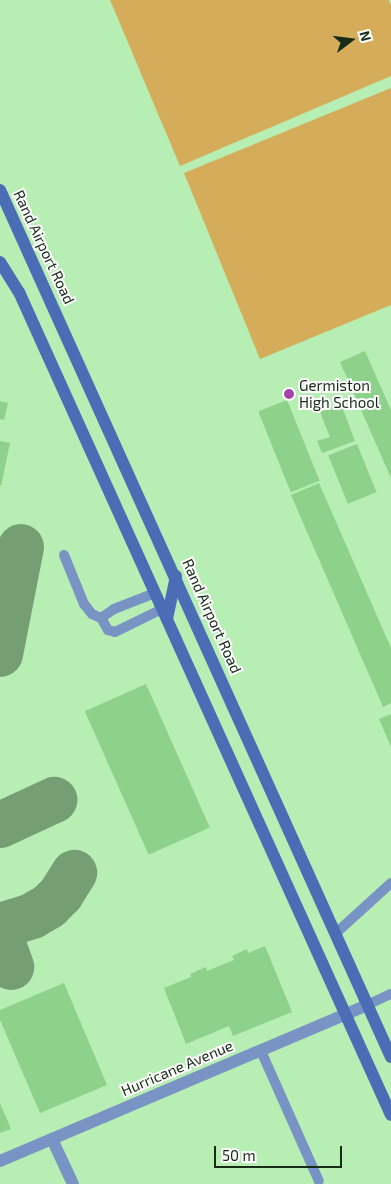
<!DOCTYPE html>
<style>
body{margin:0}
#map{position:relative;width:391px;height:1184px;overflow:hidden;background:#b7eeb4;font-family:"Exo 2",sans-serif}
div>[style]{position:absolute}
.green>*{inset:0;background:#d5ac5a}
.taxiway>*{height:46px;margin:-23px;padding:0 23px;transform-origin:23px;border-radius:23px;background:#769e74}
.building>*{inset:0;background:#8dd18b;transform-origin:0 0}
.lane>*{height:10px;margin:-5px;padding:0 5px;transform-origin:5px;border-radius:5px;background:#7993c5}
.street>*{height:12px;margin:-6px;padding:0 6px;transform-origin:6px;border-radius:6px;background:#7993c5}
.secondary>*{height:12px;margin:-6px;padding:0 6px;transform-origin:6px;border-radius:6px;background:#4a6db6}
.dots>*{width:14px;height:14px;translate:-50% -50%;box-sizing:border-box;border:2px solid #fdfdfd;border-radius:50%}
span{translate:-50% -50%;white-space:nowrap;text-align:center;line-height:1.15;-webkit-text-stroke:4px #fdfdfd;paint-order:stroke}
.street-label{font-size:15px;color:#172c16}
.poi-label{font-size:15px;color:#172c16}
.left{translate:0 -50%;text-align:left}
.north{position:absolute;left:326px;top:15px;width:50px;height:50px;-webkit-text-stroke:4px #fdfdfd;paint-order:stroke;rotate:75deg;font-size:14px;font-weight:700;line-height:20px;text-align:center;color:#172c16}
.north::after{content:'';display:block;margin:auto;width:18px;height:22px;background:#172c16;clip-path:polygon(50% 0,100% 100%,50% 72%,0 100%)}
.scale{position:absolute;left:214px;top:1146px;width:128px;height:22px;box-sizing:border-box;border:2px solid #172c16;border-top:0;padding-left:6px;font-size:15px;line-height:18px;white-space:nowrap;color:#172c16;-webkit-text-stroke:4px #fdfdfd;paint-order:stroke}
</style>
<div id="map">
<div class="green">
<i style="clip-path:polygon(110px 0,389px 0,391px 5px,391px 76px,180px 166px)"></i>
<i style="clip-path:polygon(391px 88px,391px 305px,260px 359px,184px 173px)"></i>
</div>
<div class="taxiway">
<i style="left:0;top:654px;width:109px;rotate:-78.9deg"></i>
<i style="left:0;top:825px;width:60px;rotate:-24.8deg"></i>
<i style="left:0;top:926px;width:34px;rotate:-17deg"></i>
<i style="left:32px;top:916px;width:20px;rotate:-30deg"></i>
<i style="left:49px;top:906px;width:17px;rotate:-45deg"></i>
<i style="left:61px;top:894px;width:25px;rotate:-58deg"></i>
<i style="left:0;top:936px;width:33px;rotate:70deg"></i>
</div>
<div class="building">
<i style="clip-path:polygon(365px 351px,391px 410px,391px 478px,340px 362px)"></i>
<i style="left:287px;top:400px;width:87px;height:31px;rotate:68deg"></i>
<i style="clip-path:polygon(0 401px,8px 403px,4px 420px,0 419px)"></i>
<i style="clip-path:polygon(341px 404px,355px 441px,322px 453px,317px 441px,330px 437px,320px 412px)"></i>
<i style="clip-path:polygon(0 441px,10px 443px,1px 486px,0 485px)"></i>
<i style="left:357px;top:444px;width:52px;height:31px;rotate:68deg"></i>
<i style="clip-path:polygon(319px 483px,391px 648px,391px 703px,383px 707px,291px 495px)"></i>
<i style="left:146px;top:684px;width:157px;height:67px;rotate:66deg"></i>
<i style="clip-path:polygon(391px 714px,391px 747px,379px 719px)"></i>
<i style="clip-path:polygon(265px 946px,292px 1012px,233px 1036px,229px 1026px,186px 1044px,164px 988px,191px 977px,190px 974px,206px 967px,207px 971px,234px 960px,232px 956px,247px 949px,248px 953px)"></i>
<i style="clip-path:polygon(64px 983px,107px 1085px,40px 1113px,0 1020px,0 1010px)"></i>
<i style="clip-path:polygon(0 1103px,11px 1129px,0 1133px)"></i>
</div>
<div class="lane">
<i style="left:64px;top:555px;width:53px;rotate:67.8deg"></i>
<i style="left:84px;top:604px;width:13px;rotate:51deg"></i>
<i style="left:92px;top:614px;width:10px;rotate:24deg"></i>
<i style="left:155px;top:593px;width:44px;rotate:158.7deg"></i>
<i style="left:114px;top:609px;width:16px;rotate:145deg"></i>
<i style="left:101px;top:618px;width:14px;rotate:60deg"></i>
<i style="left:108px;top:630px;width:7px;rotate:16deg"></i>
<i style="left:115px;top:632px;width:52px;rotate:-26.1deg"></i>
<i style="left:336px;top:933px;width:74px;rotate:-42.3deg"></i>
<i style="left:367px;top:1005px;width:26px;rotate:-25deg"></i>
<i style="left:261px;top:1051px;width:142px;rotate:66deg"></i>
</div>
<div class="street">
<i style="left:52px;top:1139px;width:50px;rotate:65deg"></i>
<i style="left:0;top:1161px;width:399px;rotate:-23deg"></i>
</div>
<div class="secondary">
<i style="left:0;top:190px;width:951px;rotate:65.73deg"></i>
<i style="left:0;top:262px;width:36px;rotate:58deg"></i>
<i style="left:19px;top:292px;width:903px;rotate:65.68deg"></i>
<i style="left:167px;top:619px;width:44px;rotate:-78.2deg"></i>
</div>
<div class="dots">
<i style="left:289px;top:394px;background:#a344ad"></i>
</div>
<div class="street-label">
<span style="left:44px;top:247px;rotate:65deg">Rand Airport Road</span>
<span style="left:212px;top:616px;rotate:66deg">Rand Airport Road</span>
<span style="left:177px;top:1068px;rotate:-23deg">Hurricane Avenue</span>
</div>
<div class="poi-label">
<span class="left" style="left:299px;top:394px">Germiston<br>High School</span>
</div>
<div class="north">N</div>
<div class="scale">50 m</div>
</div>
